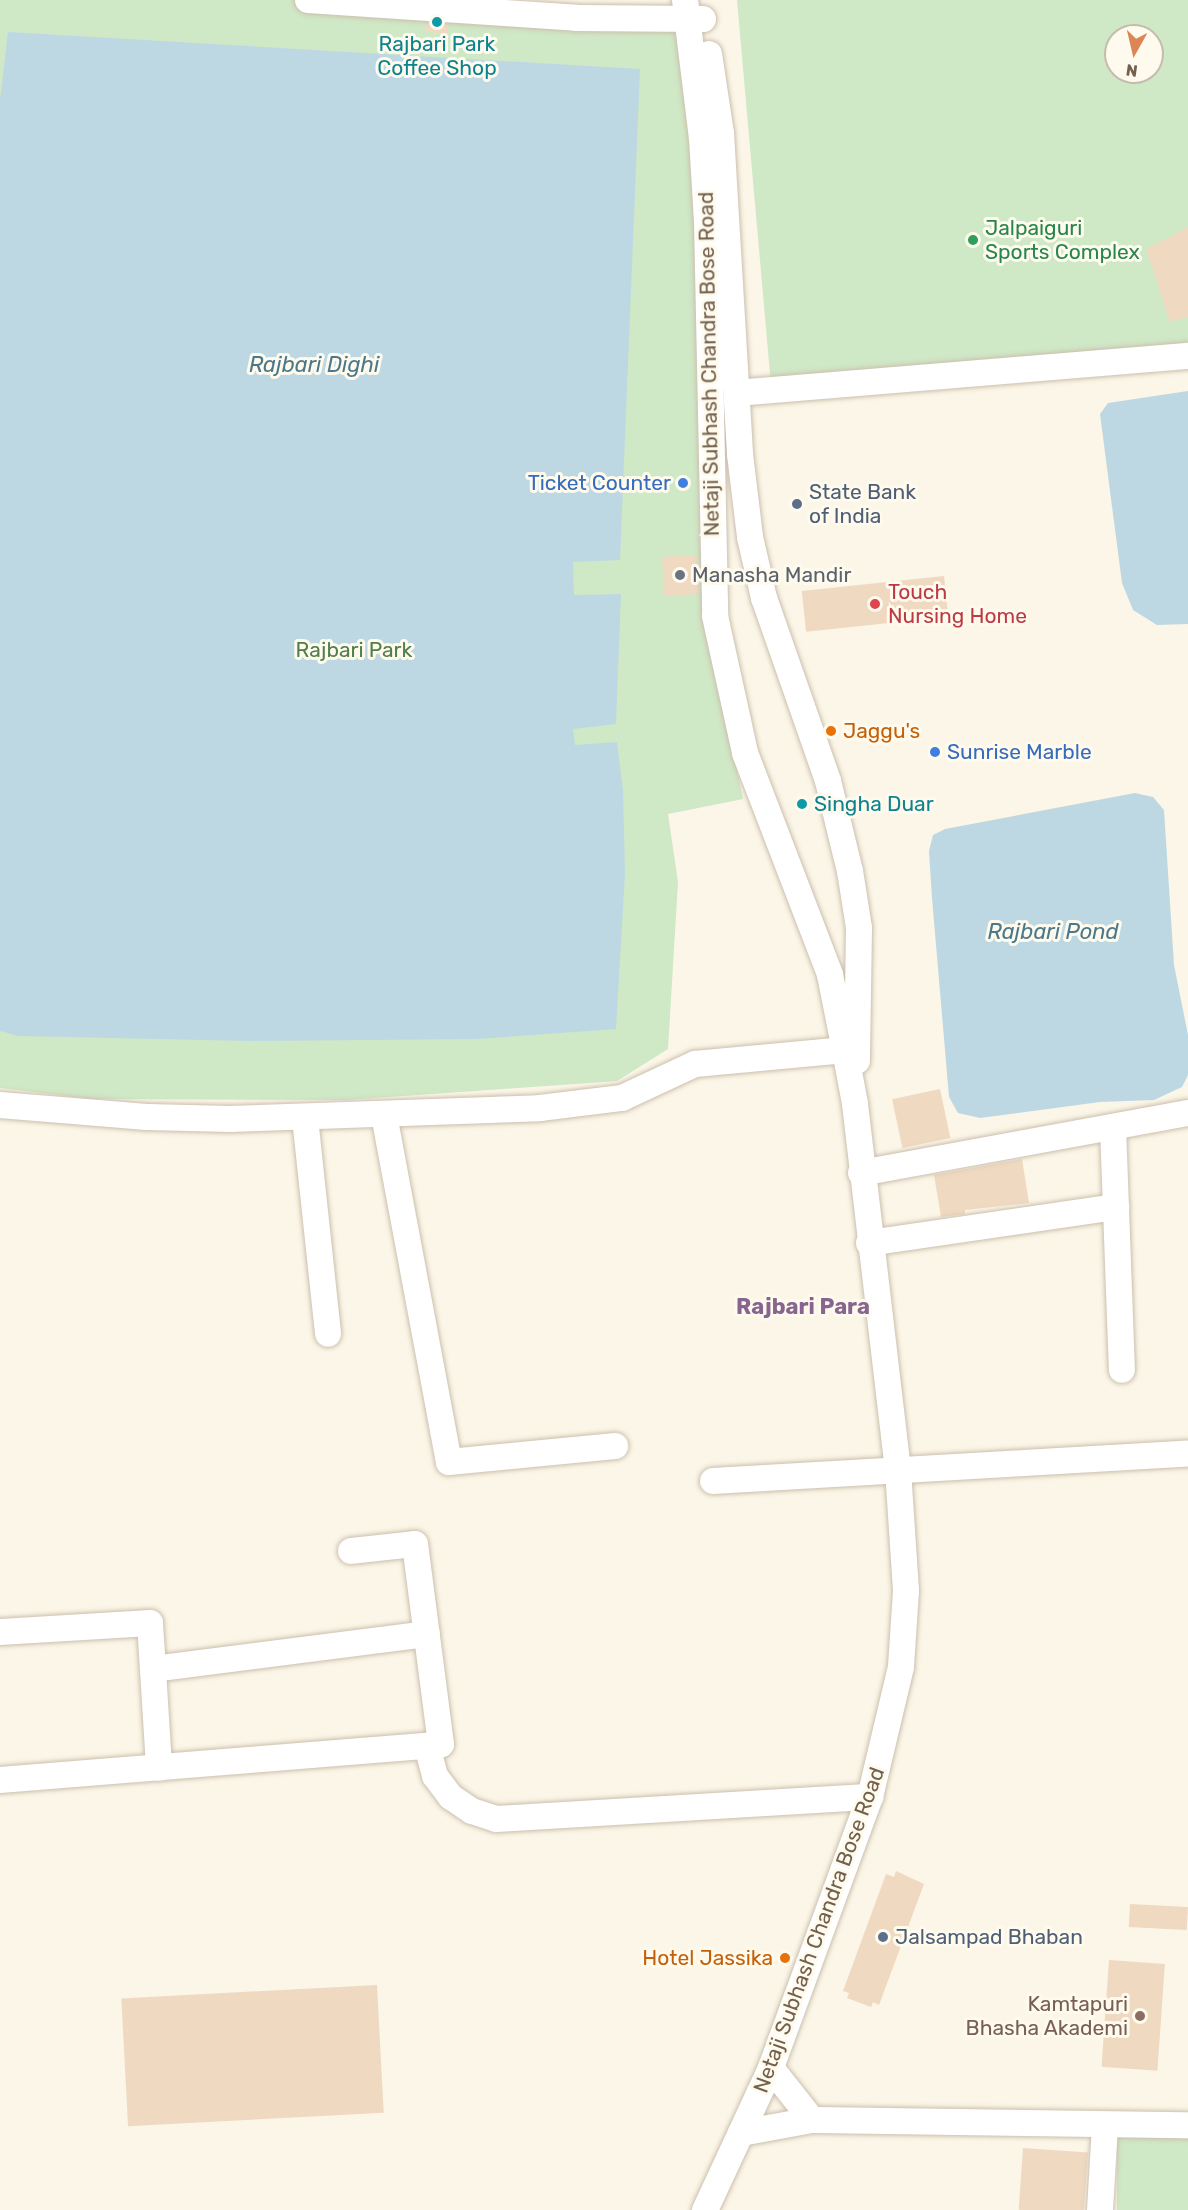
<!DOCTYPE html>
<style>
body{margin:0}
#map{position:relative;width:1188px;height:2210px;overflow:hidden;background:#fbf6e7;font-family:Rubik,sans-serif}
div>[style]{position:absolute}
.green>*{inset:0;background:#cfe8c6;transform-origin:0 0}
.water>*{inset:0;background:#bdd8e3}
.building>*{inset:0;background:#efd9c1;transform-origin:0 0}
.roads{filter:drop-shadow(0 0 2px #ccbfae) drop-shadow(0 0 2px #ccbfae)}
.minor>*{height:26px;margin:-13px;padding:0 13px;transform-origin:13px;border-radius:13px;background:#fff}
.dots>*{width:16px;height:16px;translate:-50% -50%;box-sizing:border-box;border:3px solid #fefaed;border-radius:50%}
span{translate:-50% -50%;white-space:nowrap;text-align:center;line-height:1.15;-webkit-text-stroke:6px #fefaed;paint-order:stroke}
.culture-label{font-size:21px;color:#0d838f}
.left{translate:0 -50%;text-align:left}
.leisure-label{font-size:21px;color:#27864d}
.street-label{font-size:21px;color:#73604d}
.shop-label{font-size:21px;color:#366cbe}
.right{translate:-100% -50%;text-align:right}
.service-label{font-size:21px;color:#4e5e75}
.worship-label{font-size:21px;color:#5b616d}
.health-label{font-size:21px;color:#be3a42}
.park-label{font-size:21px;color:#517e49}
.food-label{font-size:21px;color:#c56008}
.education-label{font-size:21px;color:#785e54}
.water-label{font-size:22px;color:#4c788b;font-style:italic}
.neighbourhood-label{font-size:22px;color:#87658f;font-weight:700}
.north{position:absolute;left:1104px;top:24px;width:60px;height:60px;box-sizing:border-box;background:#fefaed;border:2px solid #c6bcad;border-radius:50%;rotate:188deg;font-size:16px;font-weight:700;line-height:24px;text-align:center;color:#73604d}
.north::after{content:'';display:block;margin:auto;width:21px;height:27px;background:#dc8655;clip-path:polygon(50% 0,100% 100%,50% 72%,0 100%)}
</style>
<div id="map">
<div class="green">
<i style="clip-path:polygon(0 0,316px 0,670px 27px,679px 34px,705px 321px,706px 617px,743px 799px,668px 814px,678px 882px,668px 1049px,617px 1081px,347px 1100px,91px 1099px,0 1088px)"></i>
<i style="clip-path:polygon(evenodd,737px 0,1188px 0,1188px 353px,771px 385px,737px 0,1116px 36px,1152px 36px,1152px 72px,1116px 72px,1116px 36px)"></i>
<i style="left:1188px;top:2133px;width:77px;height:71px;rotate:90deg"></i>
</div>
<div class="water">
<i style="clip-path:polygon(8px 32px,640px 69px,620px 560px,573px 562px,574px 595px,621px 594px,616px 724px,573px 729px,575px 745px,617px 742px,623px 790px,625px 873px,616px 1029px,477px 1039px,252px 1041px,18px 1036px,0 1031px,0 100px)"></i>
<i style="clip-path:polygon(1188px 391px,1188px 624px,1157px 625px,1133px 610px,1122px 583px,1100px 414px,1108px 403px)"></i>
<i style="clip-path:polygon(1135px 793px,1153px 797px,1164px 810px,1174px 965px,1188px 1035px,1188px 1075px,1182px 1087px,1154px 1100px,1100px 1102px,980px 1118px,958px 1113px,949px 1097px,932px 898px,929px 851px,933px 835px,945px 829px)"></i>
</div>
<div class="building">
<i style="left:426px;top:23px;width:22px;height:9px;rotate:3deg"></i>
<i style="clip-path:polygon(1188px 227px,1188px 317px,1170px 322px,1146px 249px)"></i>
<i style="left:697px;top:555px;width:39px;height:35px;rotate:87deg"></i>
<i style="left:944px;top:576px;width:41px;height:143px;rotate:84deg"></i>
<i style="left:940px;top:1089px;width:50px;height:49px;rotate:78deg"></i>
<i style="clip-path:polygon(1022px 1159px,1029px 1203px,965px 1210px,965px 1214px,941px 1217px,934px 1175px)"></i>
<i style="clip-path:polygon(896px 1871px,924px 1884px,879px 2005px,873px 2002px,871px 2007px,847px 1998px,849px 1993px,843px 1991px,886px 1874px,894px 1877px)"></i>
<i style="left:1130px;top:1904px;width:58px;height:23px;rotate:3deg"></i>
<i style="left:1109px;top:1960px;width:56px;height:107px;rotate:4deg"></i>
<i style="left:377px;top:1985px;width:128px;height:256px;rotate:87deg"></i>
<i style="left:1023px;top:2148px;width:65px;height:62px;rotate:4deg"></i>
</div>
<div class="roads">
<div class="minor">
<i style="left:308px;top:0;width:269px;rotate:3.8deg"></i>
<i style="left:576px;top:18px;width:127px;rotate:0.5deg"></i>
<i style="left:685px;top:0;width:139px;rotate:83deg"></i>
<i style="left:702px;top:138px;width:83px;rotate:86.6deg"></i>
<i style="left:707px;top:221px;width:395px;rotate:88.8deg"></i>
<i style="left:715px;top:616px;width:140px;rotate:77.6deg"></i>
<i style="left:745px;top:753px;width:238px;rotate:69deg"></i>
<i style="left:830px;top:975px;width:71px;rotate:78.7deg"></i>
<i style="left:844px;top:1045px;width:60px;rotate:79.4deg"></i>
<i style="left:855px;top:1104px;width:369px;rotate:83.3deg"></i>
<i style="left:898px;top:1470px;width:121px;rotate:86.2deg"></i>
<i style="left:906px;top:1591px;width:76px;rotate:93.8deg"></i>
<i style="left:901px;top:1667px;width:134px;rotate:103.4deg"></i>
<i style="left:870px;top:1797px;width:289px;rotate:110.1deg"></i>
<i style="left:771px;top:2068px;width:157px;rotate:114.9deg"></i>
<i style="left:709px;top:54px;width:80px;rotate:81.4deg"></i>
<i style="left:721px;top:133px;width:322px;rotate:86.6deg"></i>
<i style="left:740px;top:454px;width:84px;rotate:83.1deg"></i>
<i style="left:750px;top:537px;width:63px;rotate:77.1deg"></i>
<i style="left:764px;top:598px;width:194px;rotate:70.7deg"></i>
<i style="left:828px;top:781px;width:93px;rotate:76.3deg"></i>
<i style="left:850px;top:871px;width:58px;rotate:81deg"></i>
<i style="left:859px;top:928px;width:133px;rotate:90.9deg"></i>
<i style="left:737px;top:393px;width:453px;rotate:-4.7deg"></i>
<i style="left:0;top:1105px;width:147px;rotate:4.7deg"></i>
<i style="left:147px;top:1117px;width:83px;rotate:1.4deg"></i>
<i style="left:230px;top:1119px;width:310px;rotate:-2deg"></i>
<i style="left:540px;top:1108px;width:83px;rotate:-7deg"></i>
<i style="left:622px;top:1098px;width:81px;rotate:-25deg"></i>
<i style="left:695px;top:1064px;width:151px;rotate:-5.3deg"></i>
<i style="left:384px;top:1115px;width:353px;rotate:79.4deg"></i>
<i style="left:449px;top:1462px;width:167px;rotate:-5.5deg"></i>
<i style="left:305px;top:1118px;width:217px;rotate:83.9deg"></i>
<i style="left:1113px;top:1127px;width:243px;rotate:87.9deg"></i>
<i style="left:861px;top:1173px;width:332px;rotate:-10.4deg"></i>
<i style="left:869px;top:1243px;width:250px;rotate:-8.3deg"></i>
<i style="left:713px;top:1481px;width:476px;rotate:-3.3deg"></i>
<i style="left:351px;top:1551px;width:64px;rotate:-6.2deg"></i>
<i style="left:415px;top:1544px;width:202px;rotate:82.6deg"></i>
<i style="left:441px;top:1744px;width:14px;rotate:172deg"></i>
<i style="left:0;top:1632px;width:150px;rotate:-3.4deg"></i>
<i style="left:150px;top:1623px;width:145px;rotate:86.4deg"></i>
<i style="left:153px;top:1669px;width:276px;rotate:-7.3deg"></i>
<i style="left:0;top:1780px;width:428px;rotate:-4.6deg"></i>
<i style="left:427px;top:1746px;width:31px;rotate:75deg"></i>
<i style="left:435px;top:1776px;width:26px;rotate:53deg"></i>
<i style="left:451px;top:1797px;width:25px;rotate:34deg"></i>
<i style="left:472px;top:1811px;width:26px;rotate:18deg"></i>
<i style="left:497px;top:1819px;width:374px;rotate:-3.4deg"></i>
<i style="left:771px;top:2068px;width:66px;rotate:51.7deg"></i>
<i style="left:741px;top:2133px;width:72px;rotate:-10.4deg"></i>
<i style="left:812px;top:2120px;width:376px;rotate:0.8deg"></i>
<i style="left:1100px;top:2210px;width:84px;rotate:-86.6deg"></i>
</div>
</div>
<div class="dots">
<i style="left:437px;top:22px;background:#0f9aa8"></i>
<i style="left:973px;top:240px;background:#2e9e5b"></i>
<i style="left:683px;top:483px;background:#3f7fe0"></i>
<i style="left:797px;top:504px;background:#5c6f8a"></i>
<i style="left:680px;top:575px;background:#6b7280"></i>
<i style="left:875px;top:604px;background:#e0444e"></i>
<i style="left:831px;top:731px;background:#e8710a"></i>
<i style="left:935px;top:752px;background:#3f7fe0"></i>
<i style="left:802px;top:804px;background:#0f9aa8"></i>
<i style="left:883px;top:1937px;background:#5c6f8a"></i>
<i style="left:785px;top:1958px;background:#e8710a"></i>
<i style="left:1140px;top:2016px;background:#8d6e63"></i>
</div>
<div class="culture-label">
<span style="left:437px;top:56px">Rajbari Park<br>Coffee Shop</span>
<span class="left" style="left:814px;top:804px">Singha Duar</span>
</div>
<div class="leisure-label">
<span class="left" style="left:985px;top:240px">Jalpaiguri<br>Sports Complex</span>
</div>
<div class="street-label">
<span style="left:709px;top:364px;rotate:-91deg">Netaji Subhash Chandra Bose Road</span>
<span style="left:819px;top:1930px;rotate:-70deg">Netaji Subhash Chandra Bose Road</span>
</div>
<div class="shop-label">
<span class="right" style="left:671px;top:483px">Ticket Counter</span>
<span class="left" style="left:947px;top:752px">Sunrise Marble</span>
</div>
<div class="service-label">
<span class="left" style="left:809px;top:504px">State Bank<br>of India</span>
<span class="left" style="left:895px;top:1937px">Jalsampad Bhaban</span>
</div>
<div class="worship-label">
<span class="left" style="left:692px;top:575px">Manasha Mandir</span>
</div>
<div class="health-label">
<span class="left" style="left:888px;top:604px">Touch<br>Nursing Home</span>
</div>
<div class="park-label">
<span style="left:354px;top:650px">Rajbari Park</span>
</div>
<div class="food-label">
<span class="left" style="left:843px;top:731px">Jaggu's</span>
<span class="right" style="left:773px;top:1958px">Hotel Jassika</span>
</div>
<div class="education-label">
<span class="right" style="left:1128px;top:2016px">Kamtapuri<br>Bhasha Akademi</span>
</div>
<div class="water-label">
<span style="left:314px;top:365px">Rajbari Dighi</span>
<span style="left:1053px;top:932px">Rajbari Pond</span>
</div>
<div class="neighbourhood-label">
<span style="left:803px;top:1307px">Rajbari Para</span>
</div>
<div class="north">N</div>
</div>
